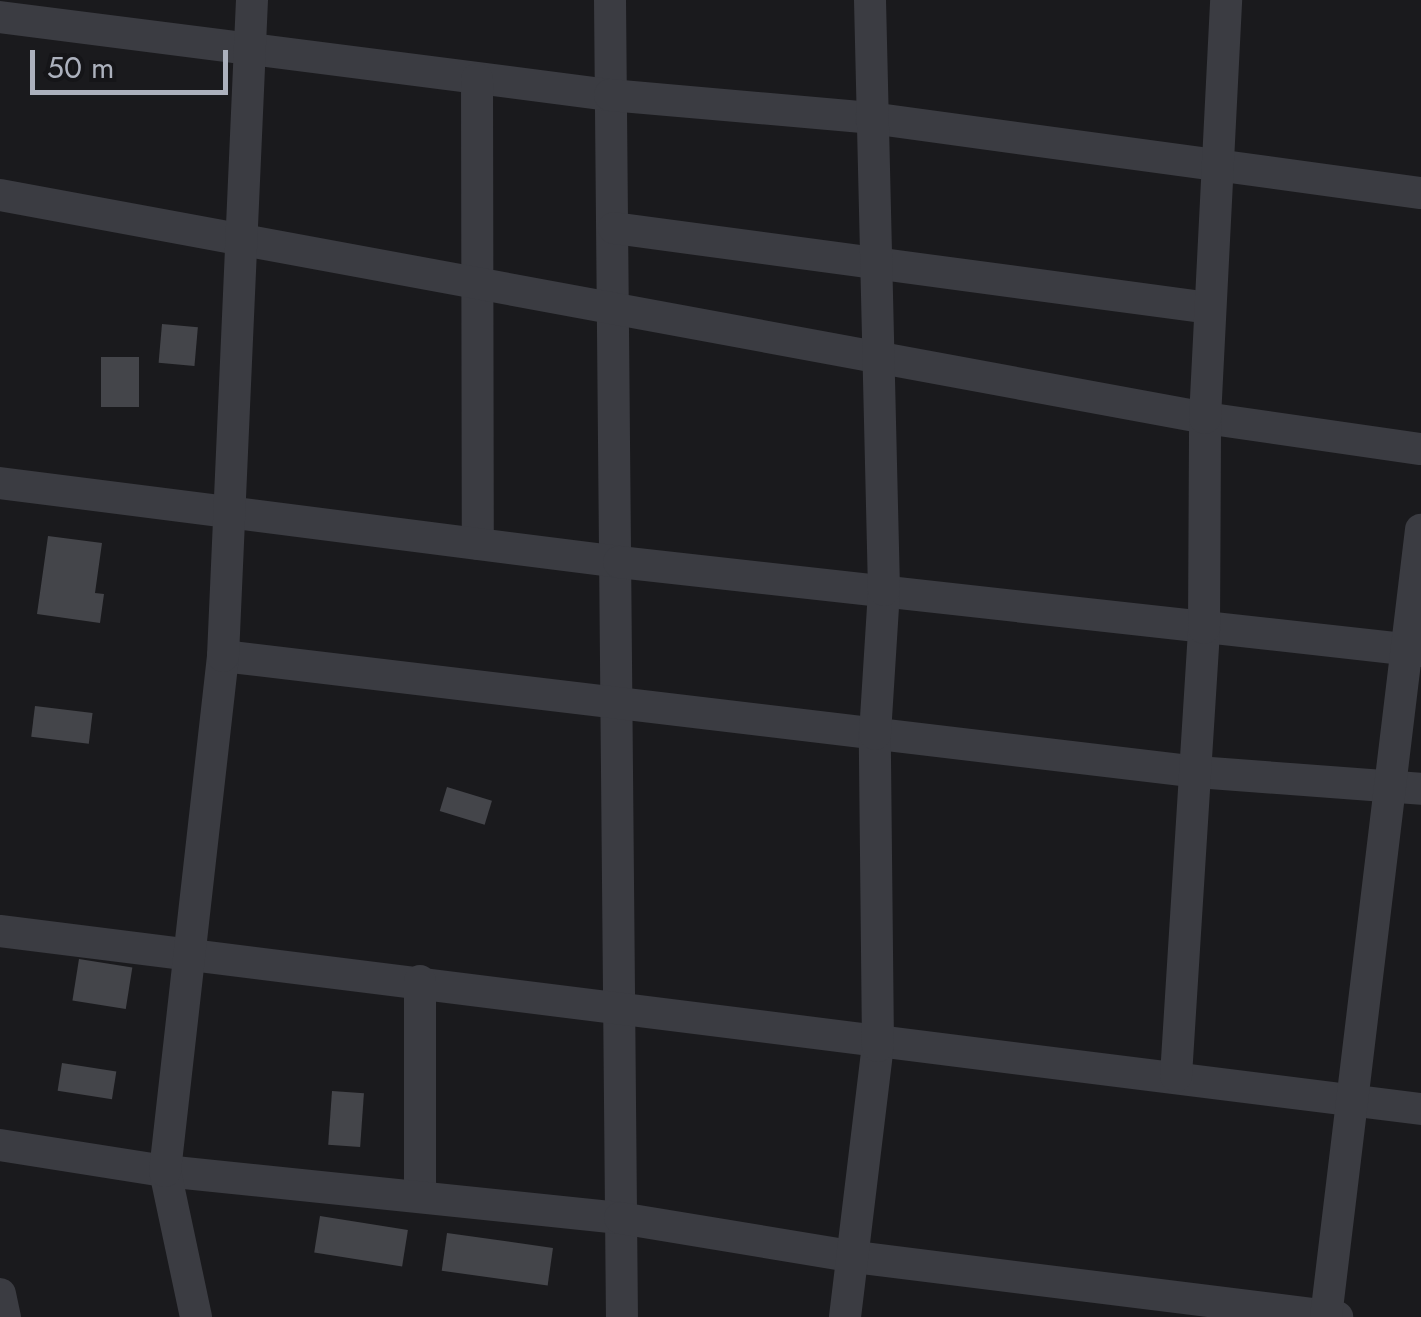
<!DOCTYPE html>
<style>
body{margin:0}
#map{position:relative;width:1421px;height:1317px;overflow:hidden;background:#1a1a1d;font-family:Jost,sans-serif}
div>[style]{position:absolute}
.building>*{inset:0;background:#44454a;transform-origin:0 0}
.street>*{height:32px;margin:-16px;padding:0 16px;transform-origin:16px;border-radius:16px;background:#3b3c42}
span{translate:-50% -50%;white-space:nowrap;text-align:center;line-height:1.15;-webkit-text-stroke:8px #151518;paint-order:stroke}
.scale{position:absolute;left:30px;top:50px;width:198px;height:45px;box-sizing:border-box;border:5px solid #acb1bd;border-top:0;padding-left:12px;font-size:30px;line-height:35px;white-space:nowrap;color:#acb1bd;-webkit-text-stroke:8px #151518;paint-order:stroke}
</style>
<div id="map">
<div class="building">
<i style="left:162px;top:324px;width:36px;height:39px;rotate:5deg"></i>
<i style="left:101px;top:357px;width:38px;height:50px"></i>
<i style="clip-path:polygon(48px 536px,102px 543px,95px 593px,104px 594px,100px 623px,37px 614px)"></i>
<i style="left:35px;top:706px;width:58px;height:31px;rotate:7deg"></i>
<i style="left:447px;top:787px;width:47px;height:25px;rotate:17deg"></i>
<i style="left:79px;top:959px;width:54px;height:42px;rotate:9deg"></i>
<i style="left:62px;top:1063px;width:55px;height:28px;rotate:9deg"></i>
<i style="left:332px;top:1091px;width:32px;height:54px;rotate:4deg"></i>
<i style="left:320px;top:1216px;width:89px;height:37px;rotate:9deg"></i>
<i style="left:447px;top:1233px;width:107px;height:38px;rotate:8deg"></i>
</div>
<div class="street">
<i style="left:610px;top:0;width:1317px;rotate:89.48deg"></i>
<i style="left:0;top:17px;width:615px;rotate:7.29deg"></i>
<i style="left:610px;top:95px;width:262px;rotate:5deg"></i>
<i style="left:871px;top:118px;width:555px;rotate:7.77deg"></i>
<i style="left:477px;top:79px;width:465px;rotate:89.9deg"></i>
<i style="left:0;top:195px;width:1225px;rotate:10.48deg"></i>
<i style="left:1205px;top:418px;width:218px;rotate:8.2deg"></i>
<i style="left:614px;top:228px;width:601px;rotate:7.65deg"></i>
<i style="left:0;top:483px;width:624px;rotate:7.27deg"></i>
<i style="left:619px;top:562px;width:807px;rotate:6.33deg"></i>
<i style="left:223px;top:656px;width:981px;rotate:6.79deg"></i>
<i style="left:1197px;top:772px;width:225px;rotate:4.3deg"></i>
<i style="left:0;top:931px;width:1432px;rotate:7.14deg"></i>
<i style="left:420px;top:981px;width:213px;rotate:90deg"></i>
<i style="left:1176px;top:1076px;width:449px;rotate:-86.4deg"></i>
<i style="left:1204px;top:628px;width:210px;rotate:-89.7deg"></i>
<i style="left:1205px;top:418px;width:419px;rotate:-87.1deg"></i>
<i style="left:0;top:1145px;width:167px;rotate:9deg"></i>
<i style="left:165px;top:1171px;width:457px;rotate:5.9deg"></i>
<i style="left:620px;top:1218px;width:238px;rotate:9.4deg"></i>
<i style="left:855px;top:1257px;width:486px;rotate:7.1deg"></i>
<i style="left:0;top:1294px;width:24px;rotate:78deg"></i>
<i style="left:196px;top:1317px;width:149px;rotate:-102deg"></i>
<i style="left:165px;top:1171px;width:518px;rotate:-83.57deg"></i>
<i style="left:223px;top:656px;width:657px;rotate:-87.47deg"></i>
<i style="left:845px;top:1317px;width:273px;rotate:-83.1deg"></i>
<i style="left:878px;top:1046px;width:312px;rotate:-90.6deg"></i>
<i style="left:875px;top:734px;width:144px;rotate:-86.4deg"></i>
<i style="left:884px;top:590px;width:590px;rotate:-91.36deg"></i>
<i style="left:1326px;top:1317px;width:793px;rotate:-83.12deg"></i>
</div>
<div class="scale">50 m</div>
</div>
